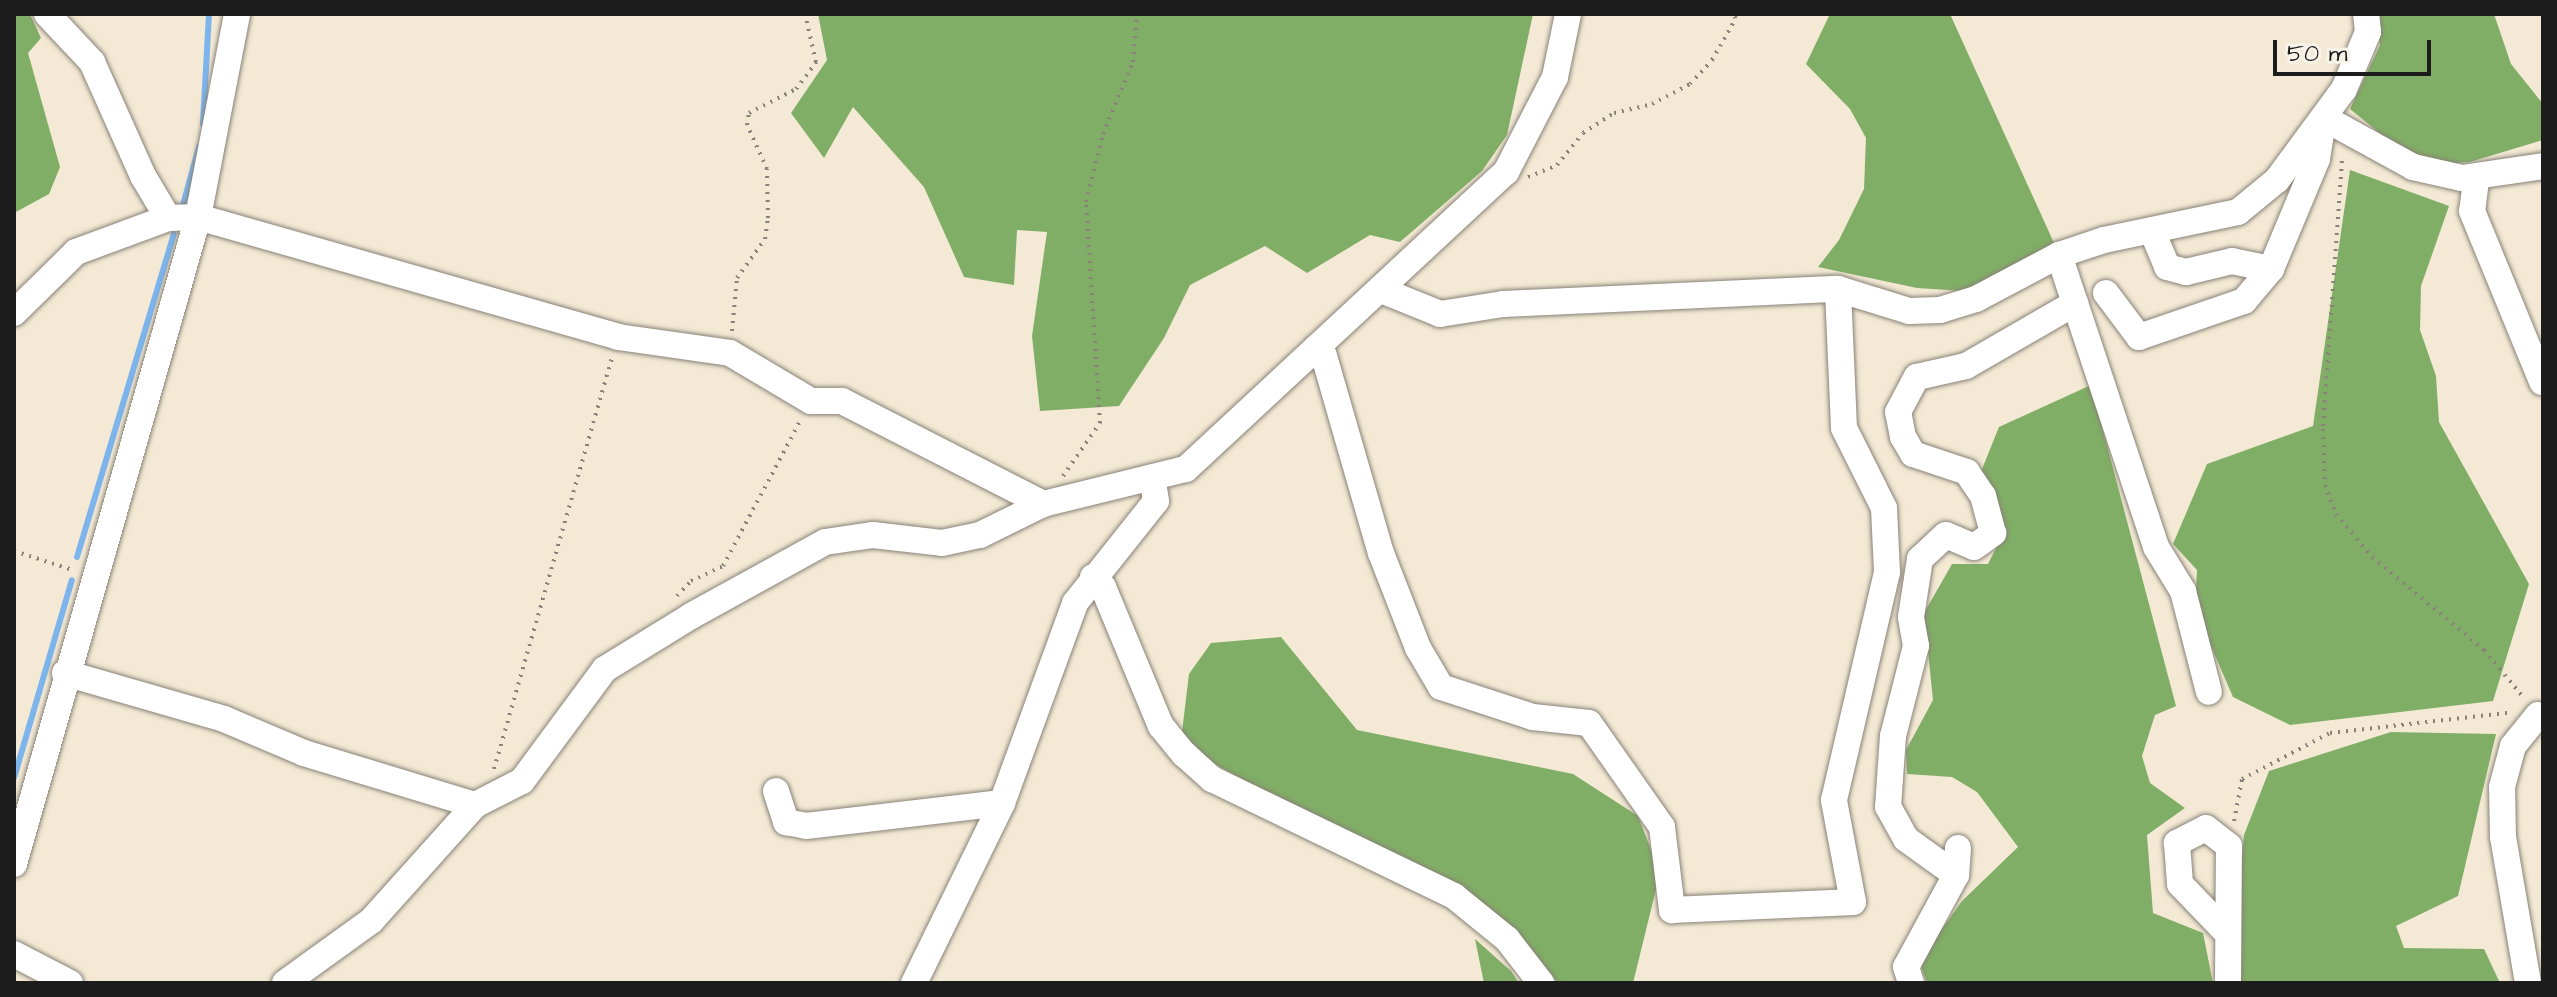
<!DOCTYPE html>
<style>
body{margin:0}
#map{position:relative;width:2557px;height:997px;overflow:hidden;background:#f3e9d4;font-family:"Architects Daughter",sans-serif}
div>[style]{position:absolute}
.forest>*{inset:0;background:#81ae66}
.stream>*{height:6px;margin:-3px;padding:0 3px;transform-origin:3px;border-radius:3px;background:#7db4ec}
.path>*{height:4px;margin-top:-2px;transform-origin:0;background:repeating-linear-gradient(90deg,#888278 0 2px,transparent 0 8px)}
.roads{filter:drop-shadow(0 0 2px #888278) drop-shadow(0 0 2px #888278)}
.minor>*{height:26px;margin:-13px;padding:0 13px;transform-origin:13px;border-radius:13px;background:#fff}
span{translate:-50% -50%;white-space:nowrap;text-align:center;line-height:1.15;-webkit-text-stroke:6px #f7f3e8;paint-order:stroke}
.frame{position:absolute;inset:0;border:16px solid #1c1c1c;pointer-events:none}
.scale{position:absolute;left:2273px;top:40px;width:158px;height:36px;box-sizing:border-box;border:4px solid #1c1c1c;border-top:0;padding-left:10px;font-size:24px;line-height:28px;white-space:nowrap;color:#1c1c1c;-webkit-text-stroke:6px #f7f3e8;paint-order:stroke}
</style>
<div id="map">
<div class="forest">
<i style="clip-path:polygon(14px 14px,30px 14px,41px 38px,28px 53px,60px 167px,49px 194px,14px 213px)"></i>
<i style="clip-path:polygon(818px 14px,1533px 14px,1507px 135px,1482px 171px,1400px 242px,1370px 235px,1307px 273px,1265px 246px,1190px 285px,1164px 338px,1119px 406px,1040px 411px,1032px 336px,1047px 232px,1017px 230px,1014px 285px,964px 277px,924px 187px,853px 107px,824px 158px,791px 113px,827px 60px)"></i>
<i style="clip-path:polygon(1830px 14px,1950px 14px,2054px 243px,1964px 291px,1917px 288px,1818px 267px,1839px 240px,1864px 189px,1866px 138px,1850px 109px,1806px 64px)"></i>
<i style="clip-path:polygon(2376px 14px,2494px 14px,2511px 64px,2543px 104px,2543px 140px,2470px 162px,2419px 165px,2350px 109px,2380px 45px)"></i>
<i style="clip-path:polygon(2350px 170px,2449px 206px,2421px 286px,2420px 330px,2436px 376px,2439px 422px,2529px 584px,2493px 701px,2290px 725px,2233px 697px,2195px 609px,2197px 570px,2173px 544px,2207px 464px,2313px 426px)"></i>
<i style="clip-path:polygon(2091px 385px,2176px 706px,2155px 715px,2142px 756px,2150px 783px,2185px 808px,2147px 835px,2153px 913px,2203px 933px,2213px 983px,1927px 983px,1919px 961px,1962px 901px,2018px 847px,1977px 792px,1952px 777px,1907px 774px,1906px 750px,1933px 700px,1924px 613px,1952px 564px,1988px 564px,2005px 530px,1980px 474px,1999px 427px)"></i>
<i style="clip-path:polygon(1281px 637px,1357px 730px,1573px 774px,1638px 816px,1660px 873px,1633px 983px,1558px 983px,1516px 931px,1211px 762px,1182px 732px,1189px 674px,1211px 643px)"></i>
<i style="clip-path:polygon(2391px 732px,2496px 734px,2458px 896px,2396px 926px,2404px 948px,2484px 949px,2500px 983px,2238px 983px,2233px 958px,2244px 835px,2269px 771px)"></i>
<i style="clip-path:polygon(1475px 939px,1511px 971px,1519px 983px,1484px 983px)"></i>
</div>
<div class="stream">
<i style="left:203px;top:124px;width:110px;rotate:-86.9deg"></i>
<i style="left:183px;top:205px;width:60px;rotate:-74.6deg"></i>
<i style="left:77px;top:557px;width:337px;rotate:-73.3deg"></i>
<i style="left:14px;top:778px;width:206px;rotate:-73.7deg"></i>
</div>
<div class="path">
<i style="left:2342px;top:161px;width:269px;rotate:94.1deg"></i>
<i style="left:2323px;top:429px;width:56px;rotate:88deg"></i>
<i style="left:2325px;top:485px;width:31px;rotate:69deg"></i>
<i style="left:2336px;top:514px;width:56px;rotate:50.1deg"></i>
<i style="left:2372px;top:557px;width:146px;rotate:39.7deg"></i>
<i style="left:2484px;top:650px;width:62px;rotate:50.2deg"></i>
<i style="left:1528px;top:177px;width:31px;rotate:-22deg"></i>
<i style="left:1557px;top:165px;width:41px;rotate:-50.9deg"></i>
<i style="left:1583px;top:133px;width:37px;rotate:-33deg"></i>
<i style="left:1614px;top:113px;width:39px;rotate:-13deg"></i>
<i style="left:1652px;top:104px;width:43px;rotate:-27.8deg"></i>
<i style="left:1690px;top:84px;width:33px;rotate:-47deg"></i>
<i style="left:1712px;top:60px;width:48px;rotate:-60.3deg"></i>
<i style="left:1736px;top:18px;width:5px;rotate:-127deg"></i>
<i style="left:732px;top:331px;width:53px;rotate:-84.6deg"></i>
<i style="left:737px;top:278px;width:48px;rotate:-54.3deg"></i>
<i style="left:765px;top:239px;width:21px;rotate:-82deg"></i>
<i style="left:768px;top:218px;width:49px;rotate:-91.2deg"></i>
<i style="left:767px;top:169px;width:48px;rotate:-114.4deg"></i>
<i style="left:747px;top:125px;width:12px;rotate:-81deg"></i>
<i style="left:749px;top:113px;width:53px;rotate:-27.1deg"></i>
<i style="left:796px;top:89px;width:34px;rotate:-53deg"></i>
<i style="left:816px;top:62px;width:49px;rotate:-102.9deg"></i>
<i style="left:1063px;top:476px;width:65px;rotate:-55.1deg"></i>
<i style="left:1100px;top:423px;width:221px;rotate:-93.6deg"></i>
<i style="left:1086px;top:202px;width:70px;rotate:-76deg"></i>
<i style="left:1103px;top:134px;width:78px;rotate:-67.4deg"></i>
<i style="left:1133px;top:62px;width:48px;rotate:-85.2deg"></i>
<i style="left:14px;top:551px;width:62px;rotate:17.9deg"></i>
<i style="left:677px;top:596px;width:21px;rotate:-47deg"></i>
<i style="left:691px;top:581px;width:35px;rotate:-25deg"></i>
<i style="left:723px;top:566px;width:164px;rotate:-62deg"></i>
<i style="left:494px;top:769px;width:428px;rotate:-74deg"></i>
<i style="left:2234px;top:821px;width:43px;rotate:-79.2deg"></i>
<i style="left:2242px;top:779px;width:99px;rotate:-27.6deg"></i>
<i style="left:2330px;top:733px;width:184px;rotate:-6.5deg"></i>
</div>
<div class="roads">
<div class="minor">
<i style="left:47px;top:14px;width:66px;rotate:46.8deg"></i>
<i style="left:92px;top:62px;width:125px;rotate:65.9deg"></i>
<i style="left:143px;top:176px;width:49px;rotate:59.2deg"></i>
<i style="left:2324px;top:118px;width:102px;rotate:28.8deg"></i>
<i style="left:2413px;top:167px;width:50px;rotate:12.7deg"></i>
<i style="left:2462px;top:178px;width:82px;rotate:-8.4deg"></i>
<i style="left:2476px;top:180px;width:31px;rotate:97deg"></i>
<i style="left:2472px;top:211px;width:185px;rotate:67.7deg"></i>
<i style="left:2152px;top:231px;width:39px;rotate:67deg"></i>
<i style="left:2167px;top:267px;width:20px;rotate:15deg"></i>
<i style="left:2186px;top:272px;width:47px;rotate:-13.4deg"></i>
<i style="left:2232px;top:261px;width:40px;rotate:12deg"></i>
<i style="left:2059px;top:255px;width:308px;rotate:71.6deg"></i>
<i style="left:2156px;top:547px;width:52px;rotate:58.5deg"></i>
<i style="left:2183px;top:591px;width:104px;rotate:75.6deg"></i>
<i style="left:1381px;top:290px;width:64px;rotate:22.1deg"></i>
<i style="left:1440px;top:314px;width:64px;rotate:-9deg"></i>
<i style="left:1503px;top:304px;width:335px;rotate:-2.6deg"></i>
<i style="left:1838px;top:289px;width:74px;rotate:17.2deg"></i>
<i style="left:1909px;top:311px;width:31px;rotate:-2deg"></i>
<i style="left:1940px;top:310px;width:38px;rotate:-17deg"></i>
<i style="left:1976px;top:299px;width:94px;rotate:-27.9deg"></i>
<i style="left:2059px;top:255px;width:47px;rotate:-18.4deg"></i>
<i style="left:2104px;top:240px;width:137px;rotate:-11.8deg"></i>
<i style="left:2238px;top:212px;width:50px;rotate:-39.4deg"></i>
<i style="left:2277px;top:180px;width:113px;rotate:-53.6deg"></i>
<i style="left:2344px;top:89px;width:62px;rotate:-67.2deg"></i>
<i style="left:2368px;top:32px;width:18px;rotate:-96deg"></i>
<i style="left:2106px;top:293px;width:55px;rotate:53.1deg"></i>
<i style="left:2139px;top:337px;width:111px;rotate:-18.9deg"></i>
<i style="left:2244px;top:301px;width:42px;rotate:-49.8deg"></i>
<i style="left:2271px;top:269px;width:119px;rotate:-67.3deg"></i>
<i style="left:2317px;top:159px;width:37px;rotate:-81deg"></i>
<i style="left:14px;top:313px;width:87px;rotate:-44.5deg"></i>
<i style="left:76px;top:252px;width:98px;rotate:-20.3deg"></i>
<i style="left:168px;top:218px;width:30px;rotate:-2deg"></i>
<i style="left:198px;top:217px;width:437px;rotate:15.9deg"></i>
<i style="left:618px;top:337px;width:113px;rotate:8.1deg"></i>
<i style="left:730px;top:353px;width:94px;rotate:30.7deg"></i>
<i style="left:811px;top:401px;width:31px"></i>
<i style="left:842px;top:401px;width:226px;rotate:27.1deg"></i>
<i style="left:1316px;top:348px;width:11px;rotate:45deg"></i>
<i style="left:1324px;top:356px;width:205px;rotate:73.9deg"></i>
<i style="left:1381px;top:553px;width:102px;rotate:68.7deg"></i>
<i style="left:1418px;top:648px;width:45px;rotate:59.5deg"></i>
<i style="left:1441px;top:687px;width:97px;rotate:18.1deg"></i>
<i style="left:1533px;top:717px;width:56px;rotate:6.1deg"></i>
<i style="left:1589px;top:723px;width:127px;rotate:54.9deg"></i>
<i style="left:1662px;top:827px;width:84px;rotate:83.1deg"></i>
<i style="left:1672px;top:910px;width:181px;rotate:-2.5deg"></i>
<i style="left:1853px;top:902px;width:104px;rotate:-100.6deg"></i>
<i style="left:1834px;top:800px;width:234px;rotate:-76.9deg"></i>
<i style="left:1887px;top:572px;width:64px;rotate:-92.7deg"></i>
<i style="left:1884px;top:508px;width:89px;rotate:-116.6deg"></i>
<i style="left:1844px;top:428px;width:139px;rotate:-92.5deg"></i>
<i style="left:1093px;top:577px;width:14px;rotate:45deg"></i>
<i style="left:1103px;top:587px;width:151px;rotate:67.4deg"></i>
<i style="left:1161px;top:726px;width:36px;rotate:51deg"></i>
<i style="left:1184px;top:754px;width:38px;rotate:42deg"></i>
<i style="left:1212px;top:779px;width:269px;rotate:25.8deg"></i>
<i style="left:1454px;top:896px;width:68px;rotate:39.1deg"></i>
<i style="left:1507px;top:939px;width:56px;rotate:52.3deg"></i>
<i style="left:65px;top:673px;width:166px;rotate:16.1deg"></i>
<i style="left:224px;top:719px;width:87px;rotate:23deg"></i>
<i style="left:304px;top:753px;width:179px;rotate:16.9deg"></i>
<i style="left:776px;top:791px;width:33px;rotate:72deg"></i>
<i style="left:786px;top:822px;width:20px;rotate:11deg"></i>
<i style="left:806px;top:826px;width:197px;rotate:-6.7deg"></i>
<i style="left:1958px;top:848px;width:27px;rotate:94deg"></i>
<i style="left:1956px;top:875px;width:62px;rotate:-144.2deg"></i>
<i style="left:1906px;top:839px;width:37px;rotate:-119deg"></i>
<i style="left:1888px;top:807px;width:71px;rotate:-86deg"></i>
<i style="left:1893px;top:736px;width:93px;rotate:-75.7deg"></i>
<i style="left:1916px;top:646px;width:29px;rotate:-100deg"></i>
<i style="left:1911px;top:617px;width:59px;rotate:-81.2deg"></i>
<i style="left:1920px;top:559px;width:35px;rotate:-43deg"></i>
<i style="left:1946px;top:535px;width:30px;rotate:23deg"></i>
<i style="left:1974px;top:547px;width:24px;rotate:-36deg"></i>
<i style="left:1993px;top:533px;width:38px;rotate:-105deg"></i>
<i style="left:1983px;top:496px;width:29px;rotate:-124deg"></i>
<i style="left:1967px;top:472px;width:57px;rotate:-161.6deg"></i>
<i style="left:1913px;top:454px;width:20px;rotate:-120deg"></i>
<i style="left:1903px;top:437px;width:25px;rotate:-101deg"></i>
<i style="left:1898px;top:412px;width:40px;rotate:-62deg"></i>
<i style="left:1917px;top:377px;width:50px;rotate:-12.7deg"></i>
<i style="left:1966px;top:366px;width:126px;rotate:-30deg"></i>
<i style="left:14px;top:864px;width:673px;rotate:-74.12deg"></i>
<i style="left:198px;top:217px;width:207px;rotate:-79.1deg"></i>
<i style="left:14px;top:954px;width:63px;rotate:27.4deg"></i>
<i style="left:285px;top:983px;width:106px;rotate:-35.8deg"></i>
<i style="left:371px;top:921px;width:156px;rotate:-48.1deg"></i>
<i style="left:475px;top:805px;width:53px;rotate:-27.1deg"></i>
<i style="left:522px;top:781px;width:139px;rotate:-53.5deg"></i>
<i style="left:605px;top:669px;width:101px;rotate:-31.6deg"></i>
<i style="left:691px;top:616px;width:153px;rotate:-28.9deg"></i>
<i style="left:825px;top:542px;width:49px;rotate:-8.3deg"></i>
<i style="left:873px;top:535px;width:69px;rotate:6.6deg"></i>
<i style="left:942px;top:543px;width:39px;rotate:-12deg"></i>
<i style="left:980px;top:535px;width:70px;rotate:-26.2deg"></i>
<i style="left:1043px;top:504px;width:147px;rotate:-13.8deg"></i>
<i style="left:1186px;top:469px;width:437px;rotate:-42.9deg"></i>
<i style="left:1506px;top:172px;width:107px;rotate:-62.7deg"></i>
<i style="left:1555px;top:77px;width:64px;rotate:-78.3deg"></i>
<i style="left:914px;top:983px;width:200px;rotate:-63.9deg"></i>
<i style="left:1002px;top:803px;width:213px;rotate:-69.9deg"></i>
<i style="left:1075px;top:603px;width:130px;rotate:-51.5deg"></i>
<i style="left:1156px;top:501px;width:24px;rotate:-99deg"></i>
<i style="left:1911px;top:983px;width:17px;rotate:-107deg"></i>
<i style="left:1906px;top:967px;width:105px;rotate:-61.5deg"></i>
<i style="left:2228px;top:983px;width:137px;rotate:-89.6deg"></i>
<i style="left:2229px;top:846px;width:29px;rotate:-142deg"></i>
<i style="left:2206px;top:828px;width:33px;rotate:153deg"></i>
<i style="left:2177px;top:843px;width:41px;rotate:85.8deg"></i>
<i style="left:2180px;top:884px;width:69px;rotate:46.2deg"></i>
<i style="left:2528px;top:983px;width:148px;rotate:-99.7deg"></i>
<i style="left:2503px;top:837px;width:50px;rotate:-91.1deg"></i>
<i style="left:2502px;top:787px;width:42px;rotate:-75deg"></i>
<i style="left:2513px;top:746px;width:40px;rotate:-51deg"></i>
</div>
</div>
<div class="frame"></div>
<div class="scale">50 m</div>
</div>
